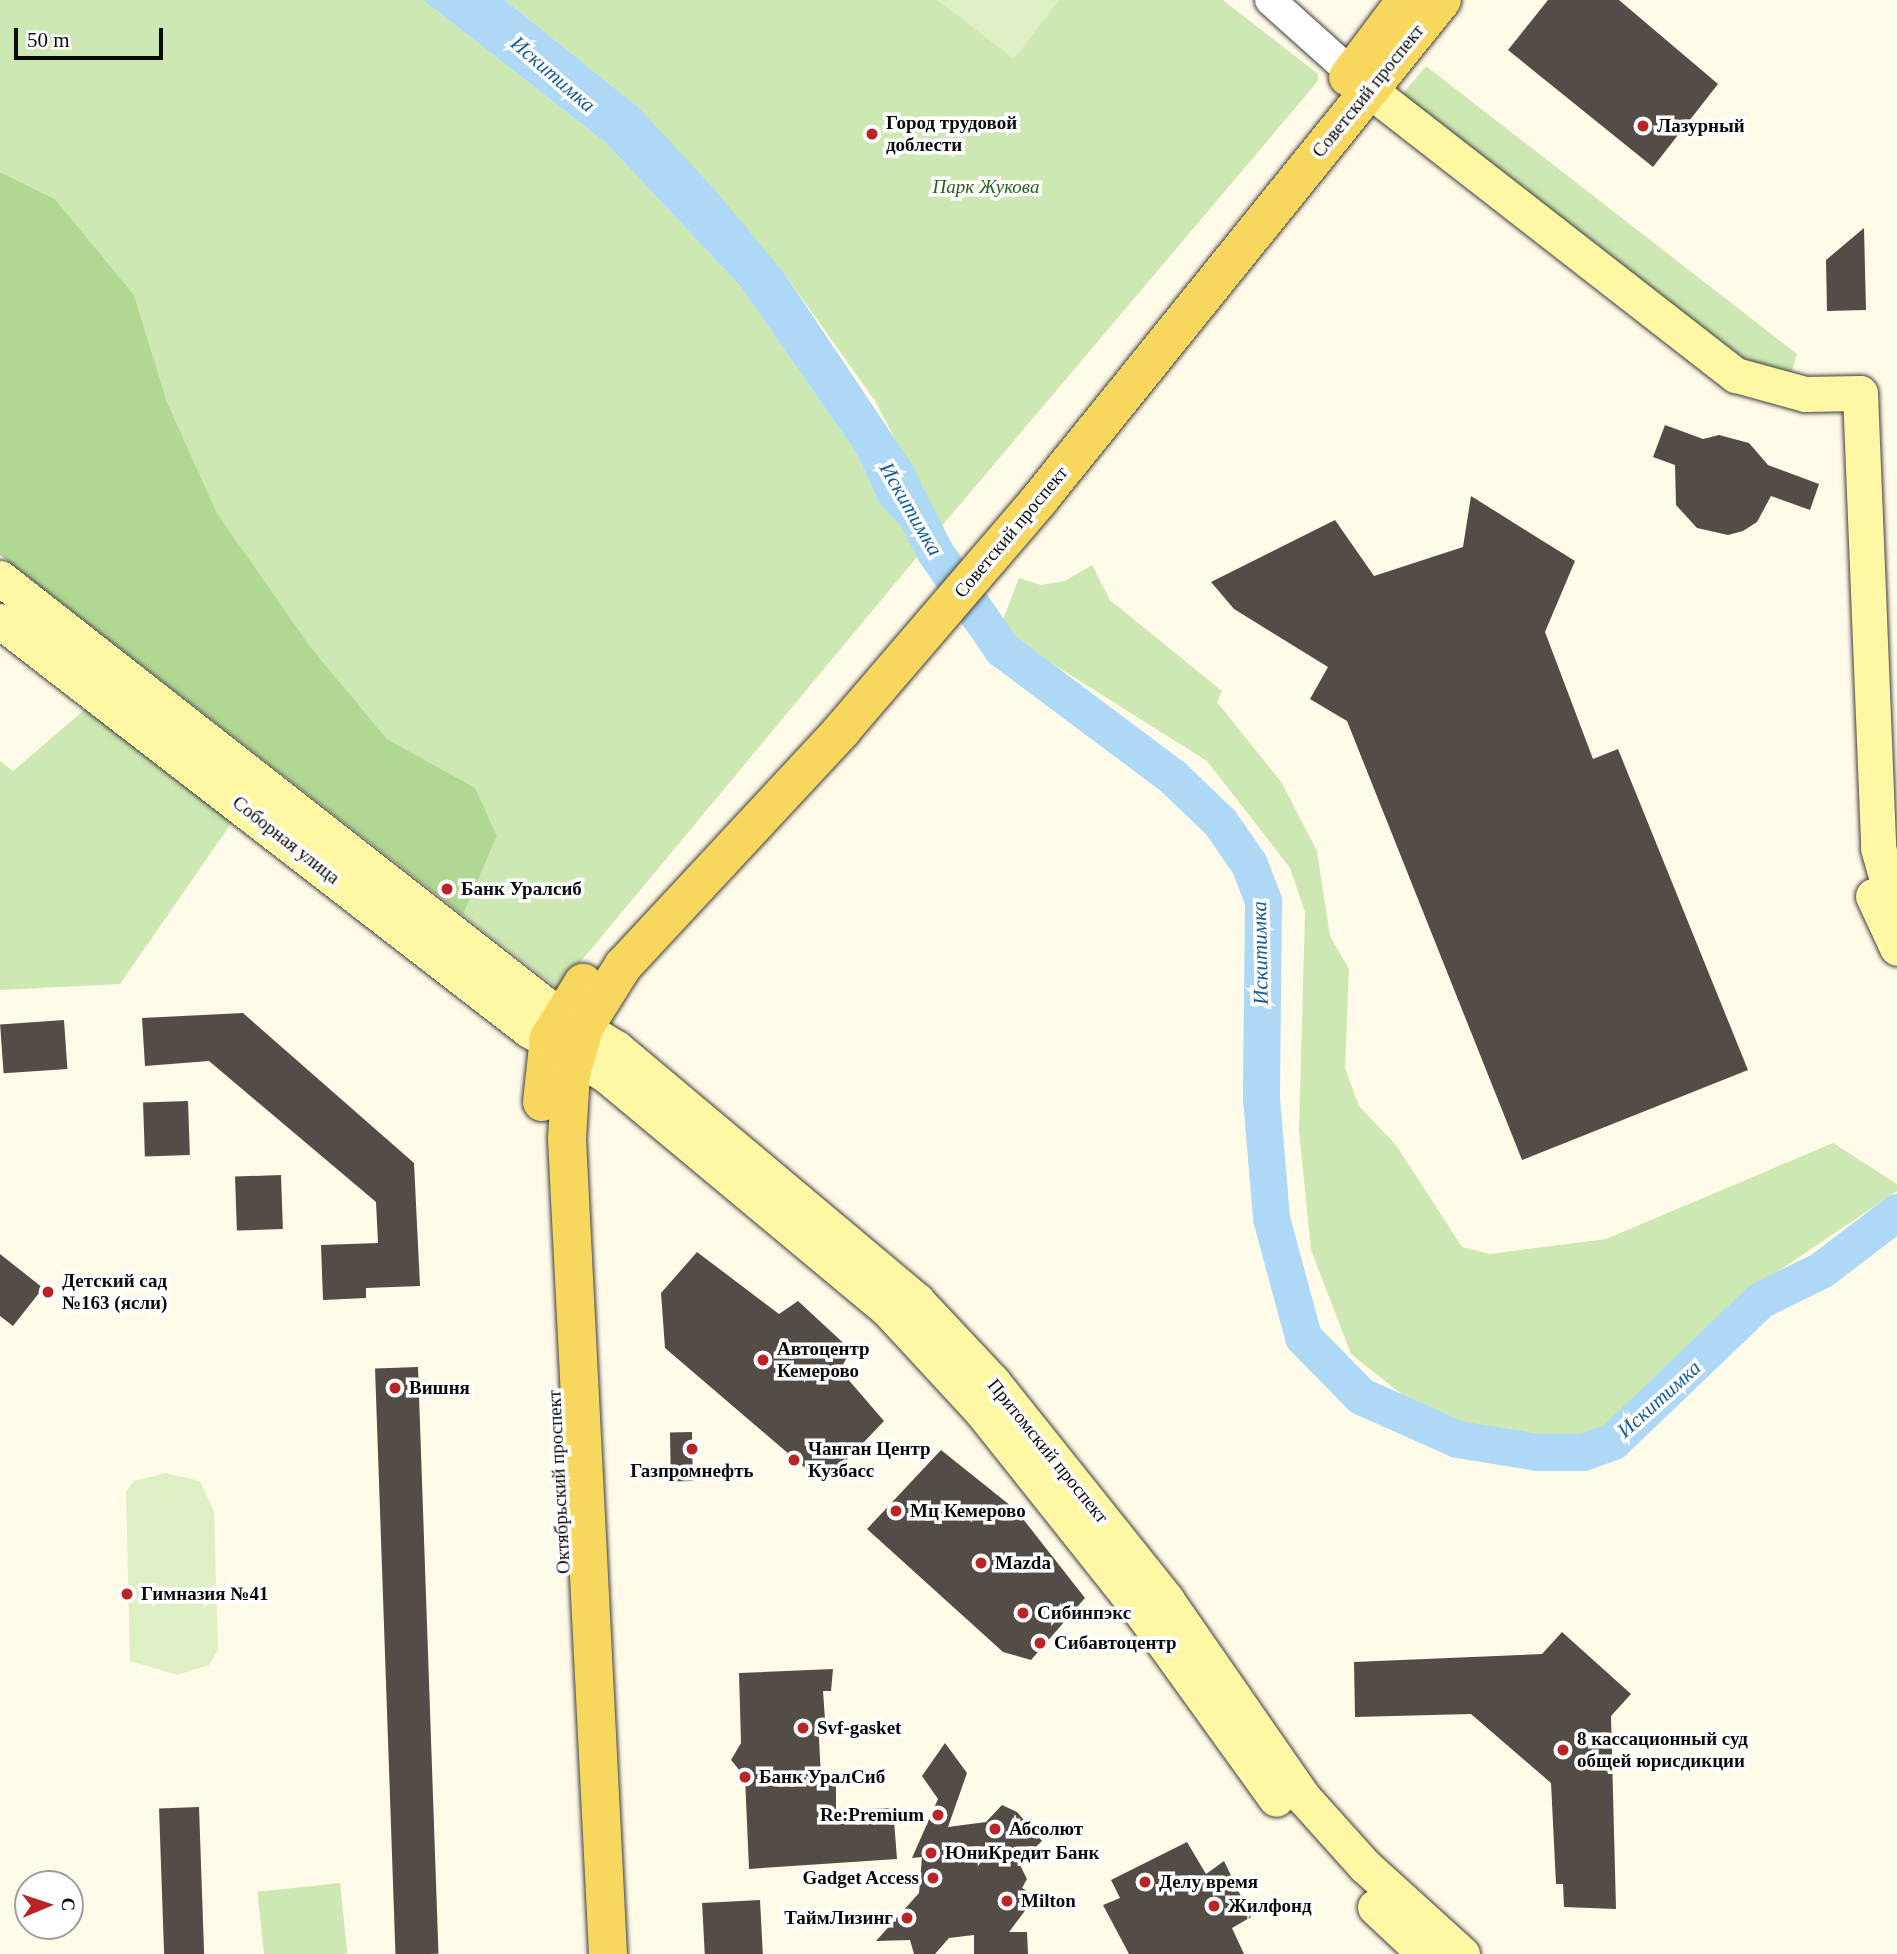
<!DOCTYPE html>
<meta charset="utf-8">
<style>
body{margin:0}
#map{position:relative;width:1897px;height:1954px;overflow:hidden;background:#fffbe8;font-family:Georgia,serif}
div>[style]{position:absolute}
.green>*{inset:0;background:#cde8b3;transform-origin:0 0}
.forest>*{inset:0;background:#b0d892}
.pitch>*{inset:0;background:#dfefc4}
.water>*{inset:0;background:#add9f6}
.river>*{height:37px;margin:-18.5px;padding:0 18.5px;transform-origin:18.5px;border-radius:18.5px;background:#add9f6}
.building>*{inset:0;background:#534c47;transform-origin:0 0}
.roads{filter:drop-shadow(0 0 2px #3d3d3d) drop-shadow(0 0 2px #3d3d3d)}
.tertiary>*{height:30px;margin:-15px;padding:0 15px;transform-origin:15px;border-radius:15px;background:#fff}
.secondary>*{height:35px;margin:-17.5px;padding:0 17.5px;transform-origin:17.5px;border-radius:17.5px;background:#fff7a3}
.primary>*{height:38px;margin:-19px;padding:0 19px;transform-origin:19px;border-radius:19px;background:#f8d75e}
.dots>*{width:19px;height:19px;translate:-50% -50%;box-sizing:border-box;border:4px solid #fff;border-radius:50%}
span{translate:-50% -50%;white-space:nowrap;text-align:center;line-height:1.15;-webkit-text-stroke:7px #fff;paint-order:stroke}
.street-label{font-size:19px;color:#0a0a0a}
.poi-label{font-size:19px;color:#0a0a0a;font-weight:700}
.left{translate:0 -50%;text-align:left}
.right{translate:-100% -50%;text-align:right}
.park-label{font-size:19px;color:#29601c;font-style:italic}
.water-label{font-size:21px;color:#165d9a;font-style:italic}
.north{position:absolute;left:14px;top:1870px;width:70px;height:70px;box-sizing:border-box;background:#fff;border:2px solid #9d9d9d;border-radius:50%;rotate:88deg;font-size:19px;font-weight:700;line-height:28px;text-align:center;color:#0a0a0a}
.north::after{content:'';display:block;margin:auto;width:24px;height:32px;background:#b92427;clip-path:polygon(50% 0,100% 100%,50% 72%,0 100%)}
.scale{position:absolute;left:14px;top:28px;width:149px;height:32px;box-sizing:border-box;border:4px solid #0a0a0a;border-top:0;padding-left:9px;font-size:21px;line-height:24px;white-space:nowrap;color:#0a0a0a;-webkit-text-stroke:5px #fff;paint-order:stroke}
</style>
<div id="map">
<div class="green">
<i style="clip-path:polygon(0 0,423px 0,606px 143px,741px 287px,857px 454px,878px 501px,922px 551px,558px 989px,463px 915px,497px 836px,475px 789px,387px 739px,312px 649px,217px 513px,167px 402px,134px 295px,55px 199px,0 172px)"></i>
<i style="clip-path:polygon(505px 0,1223px 0,1318px 74px,1318px 81px,941px 527px,875px 401px,784px 273px,637px 106px)"></i>
<i style="clip-path:polygon(1426px 66px,1797px 354px,1791px 374px,1773px 381px,1398px 99px)"></i>
<i style="clip-path:polygon(1092px 565px,1110px 600px,1222px 691px,1217px 702px,1282px 783px,1317px 851px,1330px 936px,1349px 969px,1345px 1068px,1359px 1106px,1396px 1145px,1462px 1247px,1490px 1254px,1606px 1239px,1833px 1143px,1897px 1184px,1897px 1191px,1756px 1286px,1662px 1381px,1631px 1432px,1589px 1444px,1536px 1445px,1483px 1434px,1413px 1403px,1351px 1354px,1311px 1250px,1299px 1131px,1305px 912px,1290px 868px,1207px 761px,999px 630px,1019px 578px,1041px 585px,1065px 581px)"></i>
<i style="clip-path:polygon(90px 705px,237px 815px,120px 984px,0 990px,0 761px,13px 771px)"></i>
<i style="left:340px;top:1883px;width:71px;height:83px;rotate:84deg"></i>
</div>
<div class="forest">
<i style="clip-path:polygon(0 172px,55px 199px,134px 295px,167px 402px,217px 513px,312px 649px,387px 739px,475px 788px,497px 836px,463px 915px,0 555px)"></i>
</div>
<div class="pitch">
<i style="clip-path:polygon(937px 0,1059px 0,1014px 59px)"></i>
<i style="clip-path:polygon(166px 1473px,200px 1481px,214px 1511px,218px 1650px,209px 1665px,177px 1675px,130px 1661px,126px 1492px,134px 1481px)"></i>
</div>
<div class="water">
<i style="clip-path:polygon(423px 0,505px 0,637px 106px,715px 190px,784px 273px,913px 466px,941px 527px,922px 551px,878px 501px,857px 454px,741px 287px,606px 143px)"></i>
</div>
<div class="river">
<i style="left:908px;top:499px;width:59px;rotate:63deg"></i>
<i style="left:935px;top:552px;width:118px;rotate:55.4deg"></i>
<i style="left:1002px;top:649px;width:214px;rotate:36.8deg"></i>
<i style="left:1173px;top:777px;width:65px;rotate:43.8deg"></i>
<i style="left:1220px;top:822px;width:51px;rotate:55.4deg"></i>
<i style="left:1249px;top:864px;width:40px;rotate:69deg"></i>
<i style="left:1263px;top:901px;width:197px;rotate:90.6deg"></i>
<i style="left:1261px;top:1098px;width:120px;rotate:85.2deg"></i>
<i style="left:1271px;top:1218px;width:123px;rotate:74.9deg"></i>
<i style="left:1303px;top:1337px;width:83px;rotate:45.5deg"></i>
<i style="left:1361px;top:1396px;width:105px;rotate:24.1deg"></i>
<i style="left:1457px;top:1439px;width:81px;rotate:9.2deg"></i>
<i style="left:1537px;top:1452px;width:46px"></i>
<i style="left:1583px;top:1452px;width:32px;rotate:-20deg"></i>
<i style="left:1613px;top:1441px;width:204px;rotate:-43.8deg"></i>
<i style="left:1760px;top:1300px;width:68px;rotate:-26.2deg"></i>
<i style="left:1821px;top:1270px;width:96px;rotate:-37.3deg"></i>
</div>
<div class="building">
<i style="clip-path:polygon(1548px 0,1619px 0,1718px 84px,1653px 167px,1508px 50px)"></i>
<i style="clip-path:polygon(1864px 228px,1866px 310px,1827px 311px,1826px 260px)"></i>
<i style="clip-path:polygon(1665px 425px,1703px 439px,1719px 435px,1749px 443px,1768px 465px,1819px 484px,1810px 510px,1771px 496px,1757px 522px,1743px 531px,1728px 535px,1697px 528px,1676px 505px,1675px 465px,1653px 457px)"></i>
<i style="clip-path:polygon(1471px 496px,1575px 561px,1545px 632px,1593px 759px,1618px 749px,1748px 1070px,1522px 1160px,1347px 721px,1310px 699px,1328px 667px,1234px 609px,1211px 582px,1335px 520px,1374px 576px,1463px 547px)"></i>
<i style="clip-path:polygon(243px 1013px,414px 1163px,420px 1286px,366px 1288px,366px 1298px,323px 1300px,321px 1245px,378px 1243px,376px 1202px,209px 1061px,145px 1066px,142px 1018px)"></i>
<i style="left:64px;top:1020px;width:49px;height:64px;rotate:86deg"></i>
<i style="left:188px;top:1101px;width:54px;height:45px;rotate:88deg"></i>
<i style="left:281px;top:1175px;width:54px;height:46px;rotate:88deg"></i>
<i style="clip-path:polygon(697px 1252px,779px 1314px,798px 1301px,851px 1350px,840px 1370px,884px 1421px,824px 1484px,665px 1348px,661px 1293px)"></i>
<i style="clip-path:polygon(0 1254px,43px 1288px,13px 1326px,0 1316px)"></i>
<i style="left:418px;top:1367px;width:587px;height:43px;rotate:88deg"></i>
<i style="left:692px;top:1432px;width:49px;height:22px;rotate:89deg"></i>
<i style="clip-path:polygon(941px 1450px,1016px 1510px,1085px 1598px,1031px 1660px,1003px 1652px,867px 1529px)"></i>
<i style="clip-path:polygon(1562px 1632px,1631px 1694px,1611px 1716px,1616px 1909px,1564px 1907px,1563px 1884px,1556px 1884px,1551px 1783px,1471px 1714px,1355px 1717px,1354px 1662px,1542px 1654px)"></i>
<i style="clip-path:polygon(833px 1669px,831px 1691px,823px 1691px,825px 1719px,818px 1720px,821px 1777px,836px 1784px,836px 1810px,893px 1808px,897px 1859px,749px 1869px,745px 1777px,731px 1760px,741px 1743px,739px 1673px)"></i>
<i style="clip-path:polygon(945px 1743px,967px 1773px,948px 1827px,986px 1822px,1002px 1805px,1017px 1812px,1042px 1841px,1019px 1863px,1027px 1879px,1022px 1888px,1036px 1896px,1009px 1932px,1027px 1932px,1028px 1954px,974px 1954px,974px 1935px,949px 1938px,935px 1954px,914px 1954px,910px 1940px,876px 1941px,919px 1893px,922px 1857px,912px 1858px,938px 1799px,922px 1776px)"></i>
<i style="left:199px;top:1807px;width:147px;height:40px;rotate:88deg"></i>
<i style="clip-path:polygon(1187px 1842px,1206px 1874px,1224px 1861px,1251px 1917px,1232px 1928px,1244px 1954px,1129px 1954px,1103px 1905px,1120px 1898px,1111px 1880px)"></i>
<i style="left:760px;top:1900px;width:54px;height:58px;rotate:87deg"></i>
</div>
<div class="roads">
<div class="tertiary">
<i style="left:1270px;top:0;width:129px;rotate:41.9deg"></i>
</div>
<div class="secondary">
<i style="left:1368px;top:89px;width:466px;rotate:37.9deg"></i>
<i style="left:1736px;top:375px;width:72px;rotate:15.4deg"></i>
<i style="left:1805px;top:394px;width:55px;rotate:-1deg"></i>
<i style="left:1860px;top:393px;width:455px;rotate:87.7deg"></i>
<i style="left:1878px;top:848px;width:70px;rotate:74.2deg"></i>
<i style="left:0;top:578px;width:690px;rotate:38.05deg"></i>
<i style="left:543px;top:1003px;width:86px;rotate:31.7deg"></i>
<i style="left:616px;top:1048px;width:393px;rotate:40deg"></i>
<i style="left:917px;top:1301px;width:111px;rotate:46.8deg"></i>
<i style="left:993px;top:1382px;width:278px;rotate:51.4deg"></i>
<i style="left:1166px;top:1599px;width:241px;rotate:55.3deg"></i>
<i style="left:1303px;top:1797px;width:93px;rotate:48.1deg"></i>
<i style="left:1365px;top:1866px;width:131px;rotate:42.2deg"></i>
<i style="left:0;top:621px;width:669px;rotate:37.71deg"></i>
<i style="left:529px;top:1030px;width:89px;rotate:30.3deg"></i>
<i style="left:606px;top:1075px;width:367px;rotate:39.8deg"></i>
<i style="left:888px;top:1310px;width:140px;rotate:47.3deg"></i>
<i style="left:983px;top:1413px;width:256px;rotate:51.5deg"></i>
<i style="left:1142px;top:1613px;width:229px;rotate:54.2deg"></i>
<i style="left:1873px;top:896px;width:57px;rotate:65.2deg"></i>
<i style="left:1375px;top:1907px;width:69px;rotate:43.2deg"></i>
</div>
<div class="primary">
<i style="left:1348px;top:77px;width:96px;rotate:-53deg"></i>
<i style="left:542px;top:1102px;width:64px;rotate:-83.8deg"></i>
<i style="left:549px;top:1038px;width:65px;rotate:-58.3deg"></i>
<i style="left:608px;top:1954px;width:816px;rotate:-92.88deg"></i>
<i style="left:567px;top:1139px;width:65px;rotate:-86.5deg"></i>
<i style="left:571px;top:1074px;width:48px;rotate:-74.2deg"></i>
<i style="left:584px;top:1028px;width:73px;rotate:-57.8deg"></i>
<i style="left:623px;top:966px;width:322px;rotate:-47.1deg"></i>
<i style="left:842px;top:730px;width:303px;rotate:-49.4deg"></i>
<i style="left:1039px;top:500px;width:642px;rotate:-51.13deg"></i>
</div>
</div>
<div class="dots">
<i style="left:1643px;top:126px;background:#b92427"></i>
<i style="left:872px;top:134px;background:#b92427"></i>
<i style="left:447px;top:889px;background:#b92427"></i>
<i style="left:48px;top:1292px;background:#b92427"></i>
<i style="left:763px;top:1360px;background:#b92427"></i>
<i style="left:395px;top:1388px;background:#b92427"></i>
<i style="left:692px;top:1449px;background:#b92427"></i>
<i style="left:794px;top:1460px;background:#b92427"></i>
<i style="left:896px;top:1511px;background:#b92427"></i>
<i style="left:981px;top:1563px;background:#b92427"></i>
<i style="left:127px;top:1594px;background:#b92427"></i>
<i style="left:1023px;top:1613px;background:#b92427"></i>
<i style="left:1040px;top:1643px;background:#b92427"></i>
<i style="left:803px;top:1728px;background:#b92427"></i>
<i style="left:1563px;top:1750px;background:#b92427"></i>
<i style="left:745px;top:1777px;background:#b92427"></i>
<i style="left:938px;top:1815px;background:#b92427"></i>
<i style="left:995px;top:1829px;background:#b92427"></i>
<i style="left:931px;top:1853px;background:#b92427"></i>
<i style="left:933px;top:1878px;background:#b92427"></i>
<i style="left:1145px;top:1882px;background:#b92427"></i>
<i style="left:1007px;top:1901px;background:#b92427"></i>
<i style="left:1214px;top:1906px;background:#b92427"></i>
<i style="left:907px;top:1918px;background:#b92427"></i>
</div>
<div class="street-label">
<span style="left:1368px;top:91px;rotate:-51deg">Советский проспект</span>
<span style="left:1011px;top:532px;rotate:-50deg">Советский проспект</span>
<span style="left:286px;top:840px;rotate:38deg">Соборная улица</span>
<span style="left:1048px;top:1451px;rotate:51deg">Притомский проспект</span>
<span style="left:559px;top:1482px;rotate:-93deg">Октябрьский проспект</span>
</div>
<div class="poi-label">
<span class="left" style="left:886px;top:134px">Город трудовой<br>доблести</span>
<span class="left" style="left:1657px;top:126px">Лазурный</span>
<span class="left" style="left:461px;top:889px">Банк Уралсиб</span>
<span class="left" style="left:62px;top:1292px">Детский сад<br>№163 (ясли)</span>
<span class="left" style="left:777px;top:1360px">Автоцентр<br>Кемерово</span>
<span class="left" style="left:409px;top:1388px">Вишня</span>
<span class="left" style="left:808px;top:1460px">Чанган Центр<br>Кузбасс</span>
<span style="left:692px;top:1471px">Газпромнефть</span>
<span class="left" style="left:910px;top:1511px">Мц Кемерово</span>
<span class="left" style="left:995px;top:1563px">Mazda</span>
<span class="left" style="left:141px;top:1594px">Гимназия №41</span>
<span class="left" style="left:1037px;top:1613px">Сибинпэкс</span>
<span class="left" style="left:1054px;top:1643px">Сибавтоцентр</span>
<span class="left" style="left:817px;top:1728px">Svf-gasket</span>
<span class="left" style="left:1577px;top:1750px">8 кассационный суд<br>общей юрисдикции</span>
<span class="left" style="left:759px;top:1777px">Банк УралСиб</span>
<span class="right" style="left:924px;top:1815px">Re:Premium</span>
<span class="left" style="left:1009px;top:1829px">Абсолют</span>
<span class="left" style="left:945px;top:1853px">ЮниКредит Банк</span>
<span class="right" style="left:919px;top:1878px">Gadget Access</span>
<span class="left" style="left:1159px;top:1882px">Делу время</span>
<span class="left" style="left:1021px;top:1901px">Milton</span>
<span class="left" style="left:1228px;top:1906px">Жилфонд</span>
<span class="right" style="left:893px;top:1918px">ТаймЛизинг</span>
</div>
<div class="park-label">
<span style="left:986px;top:187px">Парк Жукова</span>
</div>
<div class="water-label">
<span style="left:553px;top:74px;rotate:41deg">Искитимка</span>
<span style="left:911px;top:509px;rotate:60deg">Искитимка</span>
<span style="left:1260px;top:953px;rotate:-91deg">Искитимка</span>
<span style="left:1659px;top:1399px;rotate:-42deg">Искитимка</span>
</div>
<div class="north">С</div>
<div class="scale">50 m</div>
</div>
